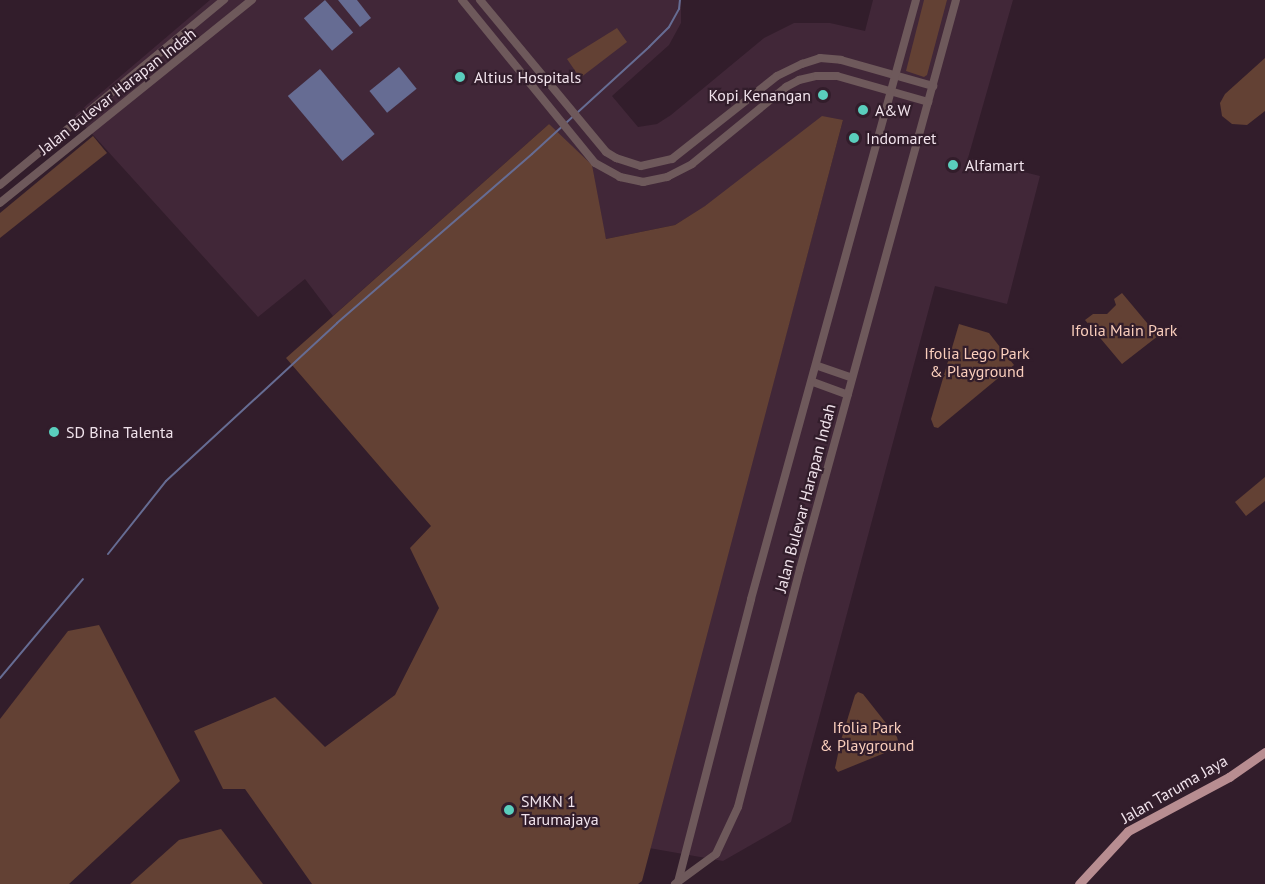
<!DOCTYPE html>
<style>
body{margin:0}
#map{position:relative;width:1265px;height:884px;overflow:hidden;background:#321d2b;font-family:"PT Sans",sans-serif}
div>[style]{position:absolute}
.built>*{inset:0;background:#412738}
.green>*{inset:0;background:#634134}
.water>*{inset:0;background:#666c93;transform-origin:0 0}
.stream>*{height:2px;margin:-1px;padding:0 1px;transform-origin:1px;border-radius:1px;background:#666c93}
.tertiary>*{height:8px;margin:-4px;padding:0 4px;transform-origin:4px;border-radius:4px;background:#6e595b}
.primary>*{height:9px;margin:-4.5px;padding:0 4.5px;transform-origin:4.5px;border-radius:4.5px;background:#b88d91}
.dots>*{width:16px;height:16px;translate:-50% -50%;box-sizing:border-box;border:3px solid #321d2b;border-radius:50%}
span{translate:-50% -50%;white-space:nowrap;text-align:center;line-height:1.15;-webkit-text-stroke:4.5px #321d2b;paint-order:stroke}
.poi-label{font-size:16px;color:#f1e3ec}
.left{translate:0 -50%;text-align:left}
.right{translate:-100% -50%;text-align:right}
.street-label{font-size:16px;color:#f1e3ec}
.park-label{font-size:16px;color:#facebc}
</style>
<div id="map">
<div class="built">
<i style="clip-path:polygon(210px 0,681px 0,681px 23px,669px 45px,612px 96px,638px 127px,657px 124px,671px 115px,764px 38px,794px 23px,830px 23px,865px 31px,873px 0,1013px 0,968px 158px,1040px 176px,1007px 304px,935px 286px,791px 822px,723px 861px,649px 848px,843px 120px,675px 225px,606px 239px,598px 205px,549px 124px,333px 316px,305px 279px,258px 317px,75px 115px)"></i>
</div>
<div class="green">
<i style="clip-path:polygon(924px 0,947px 0,927px 75px,924px 77px,906px 71px)"></i>
<i style="clip-path:polygon(617px 28px,627px 42px,580px 78px,567px 59px)"></i>
<i style="clip-path:polygon(1265px 58px,1265px 111px,1247px 125px,1232px 124px,1222px 116px,1220px 103px,1225px 94px)"></i>
<i style="clip-path:polygon(822px 116px,843px 120px,642px 881px,638px 884px,312px 884px,245px 789px,223px 789px,194px 731px,275px 697px,325px 747px,395px 695px,439px 608px,410px 548px,431px 526px,286px 358px,549px 124px,592px 165px,606px 239px,675px 225px,705px 206px)"></i>
<i style="clip-path:polygon(93px 136px,107px 153px,0 238px,0 213px)"></i>
<i style="clip-path:polygon(1122px 293px,1158px 336px,1122px 364px,1085px 320px,1093px 314px,1107px 314px,1116px 305px,1114px 299px)"></i>
<i style="clip-path:polygon(959px 324px,989px 333px,1014px 365px,938px 428px,934px 427px,931px 419px)"></i>
<i style="clip-path:polygon(1265px 477px,1265px 501px,1246px 516px,1235px 502px)"></i>
<i style="clip-path:polygon(99px 625px,180px 781px,69px 884px,0 884px,0 719px,68px 631px)"></i>
<i style="clip-path:polygon(858px 692px,863px 694px,897px 737px,898px 741px,892px 750px,838px 772px,835px 768px,841px 740px,855px 695px)"></i>
<i style="clip-path:polygon(221px 829px,263px 884px,130px 884px,179px 840px)"></i>
</div>
<div class="water">
<i style="left:325px;top:0;width:43px;height:28px;rotate:49deg"></i>
<i style="clip-path:polygon(338px 0,357px 0,371px 18px,360px 27px)"></i>
<i style="left:399px;top:67px;width:28px;height:38px;rotate:51deg"></i>
<i style="left:320px;top:69px;width:85px;height:42px;rotate:50deg"></i>
</div>
<div class="stream">
<i style="left:108px;top:554px;width:93px;rotate:-51.5deg"></i>
<i style="left:166px;top:481px;width:233px;rotate:-42.7deg"></i>
<i style="left:337px;top:323px;width:258px;rotate:-40.9deg"></i>
<i style="left:532px;top:154px;width:159px;rotate:-42.4deg"></i>
<i style="left:649px;top:47px;width:28px;rotate:-45deg"></i>
<i style="left:669px;top:27px;width:21px;rotate:-61deg"></i>
<i style="left:679px;top:9px;width:9px;rotate:-84deg"></i>
<i style="left:0;top:678px;width:129px;rotate:-50deg"></i>
</div>
<div class="tertiary">
<i style="left:462px;top:0;width:210px;rotate:50.8deg"></i>
<i style="left:595px;top:163px;width:29px;rotate:29deg"></i>
<i style="left:620px;top:177px;width:24px;rotate:12deg"></i>
<i style="left:643px;top:182px;width:25px;rotate:-12deg"></i>
<i style="left:667px;top:177px;width:28px;rotate:-27deg"></i>
<i style="left:692px;top:164px;width:122px;rotate:-39.3deg"></i>
<i style="left:786px;top:87px;width:15px;rotate:-28deg"></i>
<i style="left:799px;top:80px;width:18px;rotate:-13deg"></i>
<i style="left:817px;top:76px;width:20px"></i>
<i style="left:837px;top:76px;width:95px;rotate:15.9deg"></i>
<i style="left:480px;top:0;width:197px;rotate:50.3deg"></i>
<i style="left:606px;top:152px;width:12px;rotate:31deg"></i>
<i style="left:616px;top:158px;width:26px;rotate:18deg"></i>
<i style="left:641px;top:166px;width:32px;rotate:-13deg"></i>
<i style="left:672px;top:159px;width:134px;rotate:-38.3deg"></i>
<i style="left:777px;top:76px;width:28px;rotate:-26deg"></i>
<i style="left:802px;top:64px;width:19px;rotate:-18deg"></i>
<i style="left:820px;top:58px;width:21px;rotate:5deg"></i>
<i style="left:841px;top:60px;width:96px;rotate:15.8deg"></i>
<i style="left:0;top:185px;width:291px;rotate:-39.6deg"></i>
<i style="left:0;top:203px;width:324px;rotate:-38.9deg"></i>
<i style="left:818px;top:366px;width:36px;rotate:19deg"></i>
<i style="left:813px;top:382px;width:37px;rotate:20deg"></i>
<i style="left:678px;top:882px;width:292px;rotate:-75.5deg"></i>
<i style="left:751px;top:599px;width:621px;rotate:-74.6deg"></i>
<i style="left:675px;top:884px;width:51px;rotate:-36.2deg"></i>
<i style="left:716px;top:854px;width:52px;rotate:-64.9deg"></i>
<i style="left:738px;top:807px;width:246px;rotate:-75.4deg"></i>
<i style="left:800px;top:569px;width:590px;rotate:-74.67deg"></i>
</div>
<div class="primary">
<i style="left:1079px;top:884px;width:72px;rotate:-47.2deg"></i>
<i style="left:1128px;top:831px;width:115px;rotate:-28.1deg"></i>
<i style="left:1229px;top:777px;width:44px;rotate:-34.8deg"></i>
</div>
<div class="dots">
<i style="left:460px;top:77px;background:#5acebd"></i>
<i style="left:823px;top:95px;background:#5acebd"></i>
<i style="left:863px;top:110px;background:#5acebd"></i>
<i style="left:854px;top:138px;background:#5acebd"></i>
<i style="left:953px;top:165px;background:#5acebd"></i>
<i style="left:54px;top:432px;background:#5acebd"></i>
<i style="left:509px;top:810px;background:#5acebd"></i>
</div>
<div class="poi-label">
<span class="left" style="left:474px;top:77px">Altius Hospitals</span>
<span class="right" style="left:811px;top:95px">Kopi Kenangan</span>
<span class="left" style="left:875px;top:110px">A&amp;W</span>
<span class="left" style="left:866px;top:138px">Indomaret</span>
<span class="left" style="left:965px;top:165px">Alfamart</span>
<span class="left" style="left:66px;top:432px">SD Bina Talenta</span>
<span class="left" style="left:521px;top:810px">SMKN 1<br>Tarumajaya</span>
</div>
<div class="street-label">
<span style="left:117px;top:91px;rotate:-38deg">Jalan Bulevar Harapan Indah</span>
<span style="left:805px;top:498px;rotate:-75deg">Jalan Bulevar Harapan Indah</span>
<span style="left:1174px;top:789px;rotate:-30deg">Jalan Taruma Jaya</span>
</div>
<div class="park-label">
<span style="left:1124px;top:330px">Ifolia Main Park</span>
<span style="left:977px;top:362px">Ifolia Lego Park<br>&amp; Playground</span>
<span style="left:867px;top:736px">Ifolia Park<br>&amp; Playground</span>
</div>
</div>
